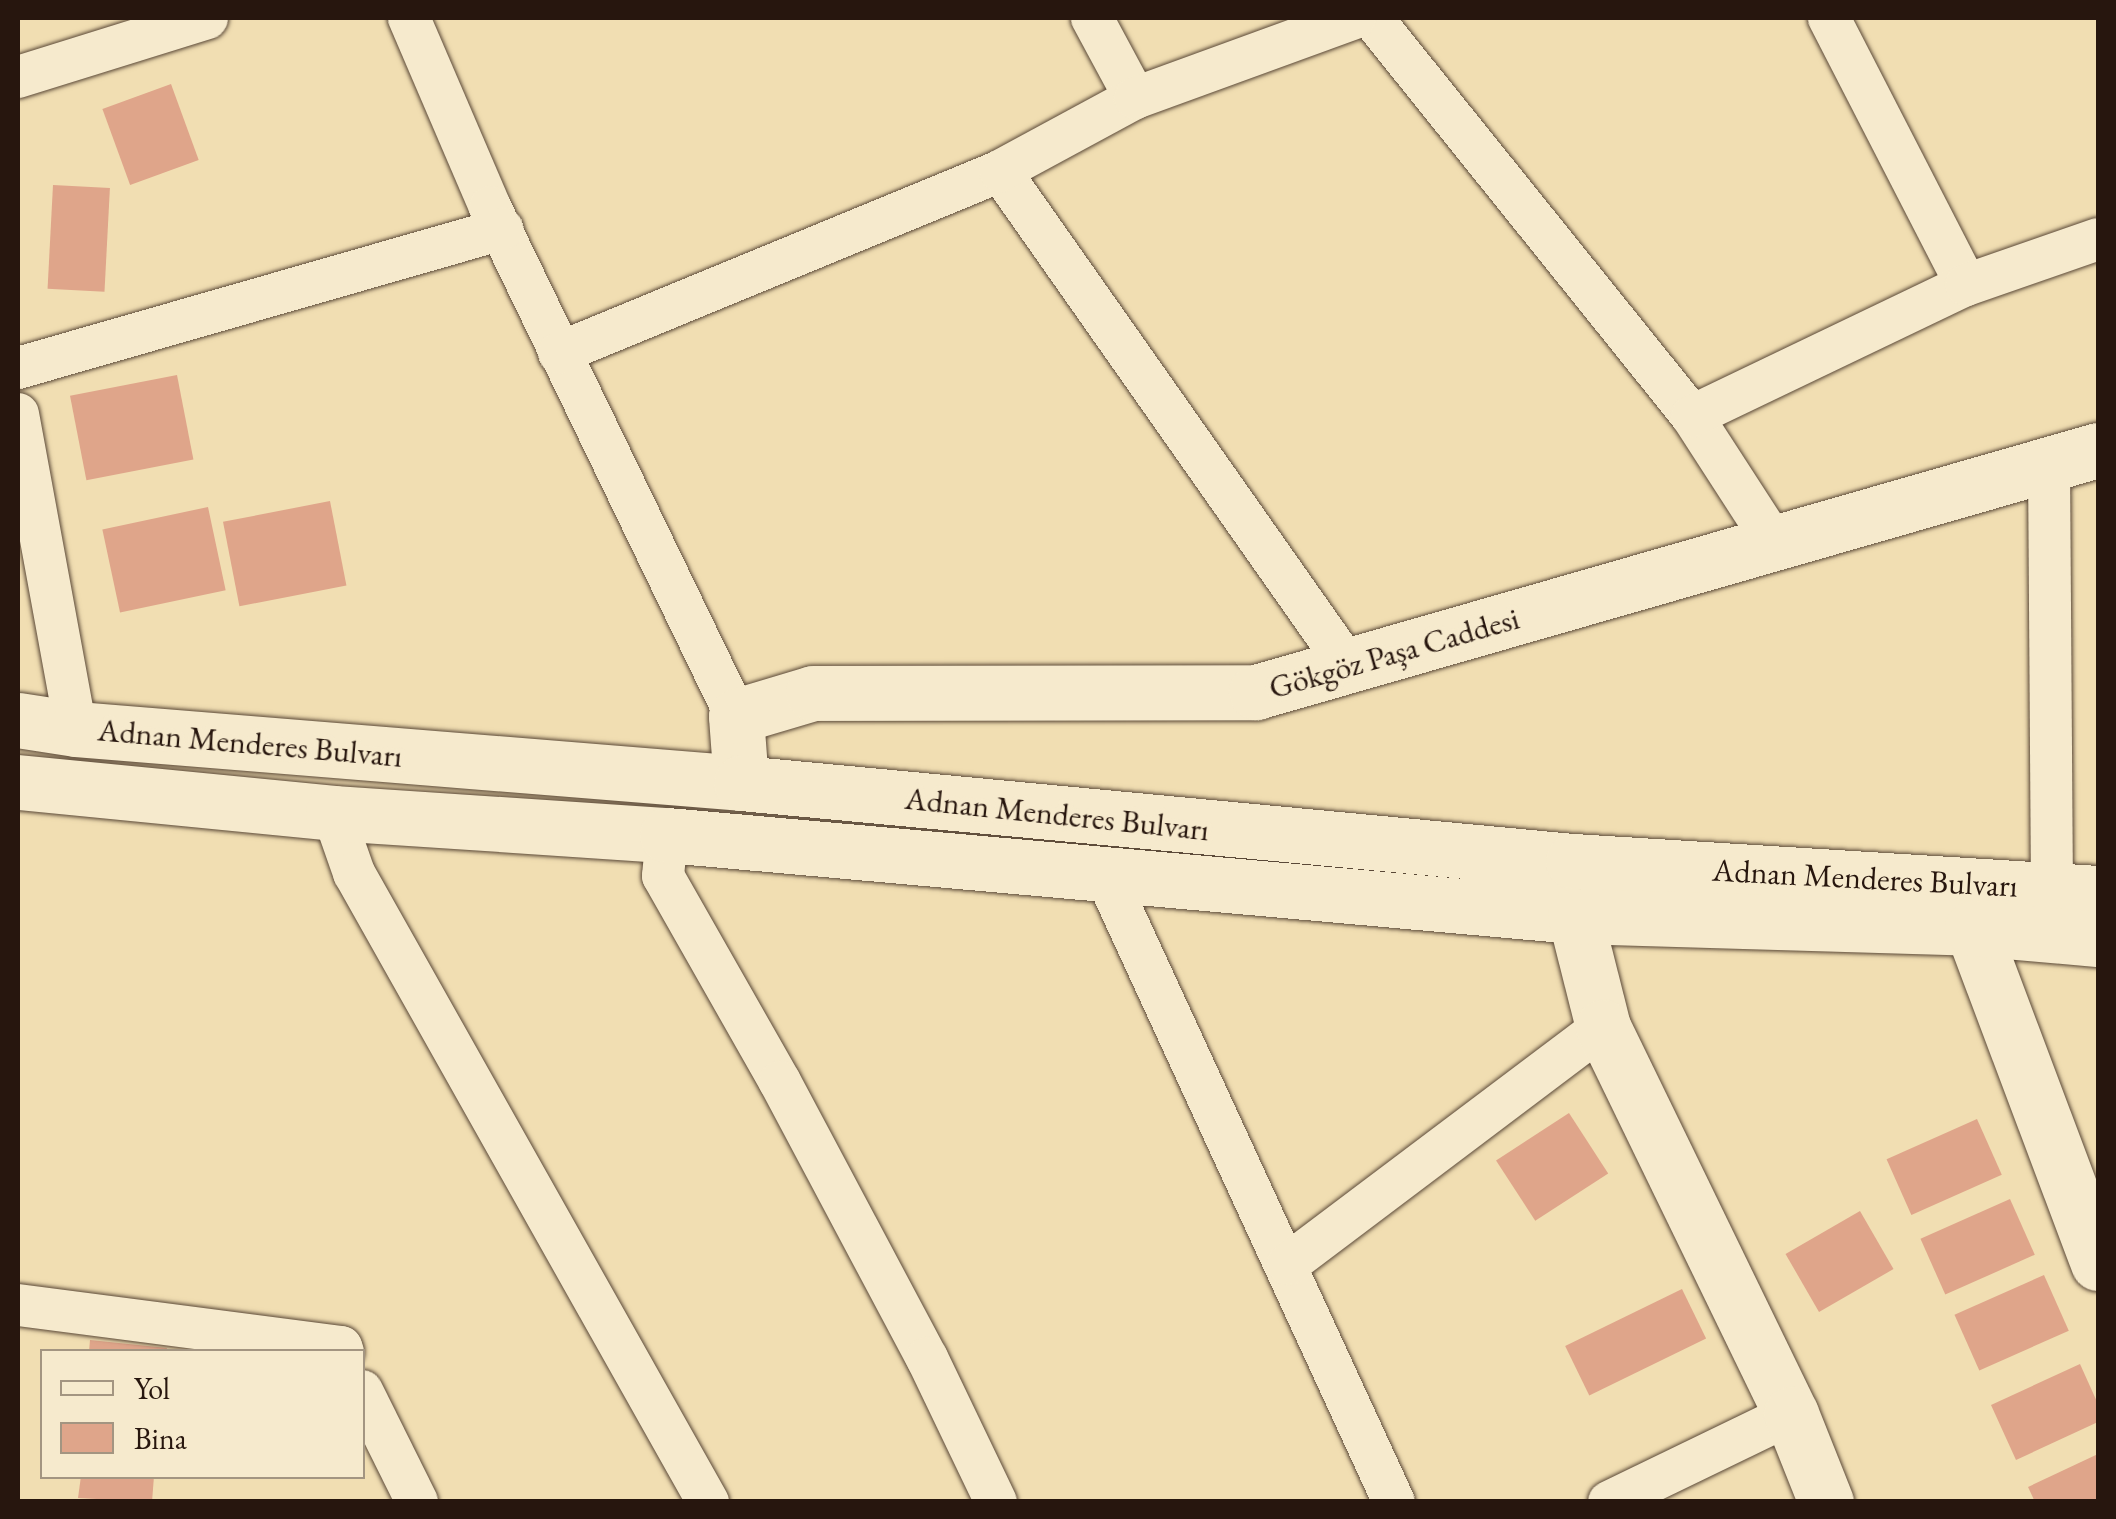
<!DOCTYPE html>
<meta charset="utf-8">
<style>
body{margin:0}
#map{position:relative;width:2116px;height:1519px;overflow:hidden;background:#f1deb2;font-family:"EB Garamond",serif}
div>[style]{position:absolute}
.building>*{inset:0;background:#dfa58a;transform-origin:0 0}
.roads{filter:drop-shadow(0 0 2px #5a4837) drop-shadow(0 0 2px #5a4837)}
.minor>*{height:42px;margin:-21px;padding:0 21px;transform-origin:21px;border-radius:21px;background:#f6eacd}
.tertiary>*{height:55px;margin:-27.5px;padding:0 27.5px;transform-origin:27.5px;border-radius:27.5px;background:#f6eacd}
.secondary>*{height:55px;margin:-27.5px;padding:0 27.5px;transform-origin:27.5px;border-radius:27.5px;background:#f6eacd}
span{translate:-50% -50%;white-space:nowrap;text-align:center;line-height:1.15;-webkit-text-stroke:10px #f6eacd;paint-order:stroke}
.street-label{font-size:32px;color:#27160e}
.frame{position:absolute;inset:0;border:20px solid #27160e;pointer-events:none}
.legend{position:absolute;left:40px;top:1349px;width:325px;height:130px;box-sizing:border-box;background:#f6eacd;border:2px solid #a39581;margin:0;padding:12px 18px;list-style:none;font-size:30px;color:#27160e}
.legend li{display:flex;align-items:center;gap:20px;height:50px}
.legend b{width:50px;border:2px solid #a39581}
</style>
<div id="map">
<div class="building">
<i style="left:171px;top:84px;width:81px;height:73px;rotate:70deg"></i>
<i style="left:53px;top:185px;width:57px;height:104px;rotate:3deg"></i>
<i style="left:177px;top:375px;width:86px;height:109px;rotate:79deg"></i>
<i style="left:330px;top:501px;width:86px;height:109px;rotate:79deg"></i>
<i style="left:208px;top:507px;width:85px;height:108px;rotate:78deg"></i>
<i style="left:1569px;top:1113px;width:72px;height:87px;rotate:57deg"></i>
<i style="left:1977px;top:1119px;width:61px;height:99px;rotate:66deg"></i>
<i style="left:2010px;top:1199px;width:61px;height:98px;rotate:66deg"></i>
<i style="left:1860px;top:1211px;width:67px;height:86px;rotate:60deg"></i>
<i style="left:2044px;top:1275px;width:61px;height:98px;rotate:66deg"></i>
<i style="left:1682px;top:1289px;width:55px;height:130px;rotate:64deg"></i>
<i style="clip-path:polygon(90px 1340px,167px 1348px,166px 1352px,89px 1352px)"></i>
<i style="clip-path:polygon(2080px 1364px,2098px 1404px,2098px 1422px,2016px 1460px,1991px 1405px)"></i>
<i style="clip-path:polygon(2098px 1454px,2098px 1502px,2035px 1502px,2028px 1487px)"></i>
<i style="clip-path:polygon(81px 1476px,154px 1476px,152px 1502px,78px 1498px)"></i>
</div>
<div class="roads">
<div class="minor">
<i style="left:409px;top:18px;width:206px;rotate:66.8deg"></i>
<i style="left:490px;top:207px;width:565px;rotate:64.21deg"></i>
<i style="left:1092px;top:18px;width:91px;rotate:61.7deg"></i>
<i style="left:1372px;top:18px;width:511px;rotate:51.2deg"></i>
<i style="left:1692px;top:416px;width:155px;rotate:57.1deg"></i>
<i style="left:1829px;top:18px;width:300px;rotate:62.8deg"></i>
<i style="left:18px;top:77px;width:198px;rotate:-17.3deg"></i>
<i style="left:1000px;top:171px;width:605px;rotate:54.89deg"></i>
<i style="left:559px;top:353px;width:477px;rotate:-22.4deg"></i>
<i style="left:1000px;top:171px;width:153px;rotate:-28.4deg"></i>
<i style="left:1135px;top:98px;width:234px;rotate:-20deg"></i>
<i style="left:18px;top:368px;width:504px;rotate:-16.02deg"></i>
<i style="left:18px;top:414px;width:320px;rotate:79.6deg"></i>
<i style="left:1692px;top:416px;width:304px;rotate:-25.6deg"></i>
<i style="left:1966px;top:285px;width:140px;rotate:-19.2deg"></i>
<i style="left:2049px;top:463px;width:426px;rotate:89.6deg"></i>
<i style="left:333px;top:813px;width:64px;rotate:70.7deg"></i>
<i style="left:354px;top:873px;width:722px;rotate:60.63deg"></i>
<i style="left:667px;top:835px;width:41px;rotate:95.6deg"></i>
<i style="left:663px;top:876px;width:237px;rotate:60.4deg"></i>
<i style="left:780px;top:1082px;width:313px;rotate:62deg"></i>
<i style="left:927px;top:1358px;width:160px;rotate:64.4deg"></i>
<i style="left:1105px;top:874px;width:691px;rotate:65.29deg"></i>
<i style="left:1288px;top:1264px;width:394px;rotate:-37deg"></i>
<i style="left:18px;top:1305px;width:326px;rotate:7.4deg"></i>
<i style="left:341px;top:1347px;width:5px;rotate:68deg"></i>
<i style="left:362px;top:1391px;width:124px;rotate:63.6deg"></i>
<i style="left:1609px;top:1502px;width:202px;rotate:-25.8deg"></i>
</div>
<div class="tertiary">
<i style="left:741px;top:783px;width:67px;rotate:-94.3deg"></i>
<i style="left:736px;top:716px;width:80px;rotate:-16.6deg"></i>
<i style="left:813px;top:693px;width:443px;rotate:-0.1deg"></i>
<i style="left:1256px;top:692px;width:876px;rotate:-16.04deg"></i>
<i style="left:1575px;top:916px;width:114px;rotate:75.8deg"></i>
<i style="left:1603px;top:1027px;width:430px;rotate:64.1deg"></i>
<i style="left:1791px;top:1414px;width:95px;rotate:68.3deg"></i>
<i style="left:1972px;top:928px;width:358px;rotate:69.4deg"></i>
</div>
<div class="secondary">
<i style="left:18px;top:720px;width:59px;rotate:8.8deg"></i>
<i style="left:76px;top:729px;width:667px;rotate:4.64deg"></i>
<i style="left:741px;top:783px;width:836px;rotate:5.36deg"></i>
<i style="left:1573px;top:861px;width:526px;rotate:3.49deg"></i>
<i style="left:18px;top:782px;width:317px;rotate:5.6deg"></i>
<i style="left:333px;top:813px;width:335px;rotate:3.8deg"></i>
<i style="left:667px;top:835px;width:912px;rotate:5.1deg"></i>
<i style="left:1575px;top:916px;width:397px;rotate:1.7deg"></i>
<i style="left:1972px;top:928px;width:126px;rotate:5deg"></i>
</div>
</div>
<div class="street-label">
<span style="left:1394px;top:653px;rotate:-16deg">Gökgöz Paşa Caddesi</span>
<span style="left:250px;top:743px;rotate:5deg">Adnan Menderes Bulvarı</span>
<span style="left:1057px;top:814px;rotate:6deg">Adnan Menderes Bulvarı</span>
<span style="left:1865px;top:878px;rotate:3deg">Adnan Menderes Bulvarı</span>
</div>
<div class="frame"></div>
<ul class="legend">
<li><b style="height:12px;background:#f6eacd"></b>Yol</li>
<li><b style="height:28px;background:#dfa58a"></b>Bina</li>
</ul>
</div>
